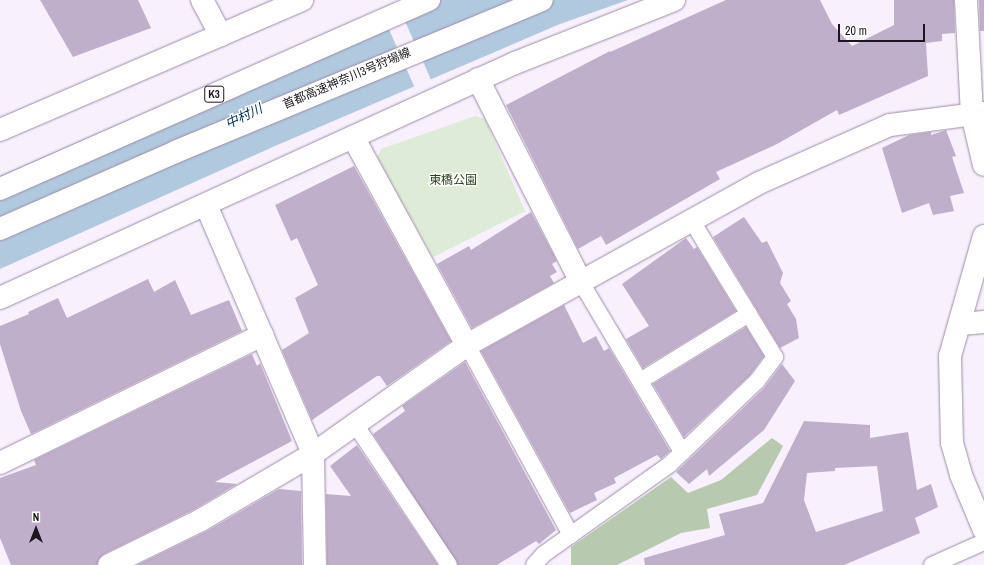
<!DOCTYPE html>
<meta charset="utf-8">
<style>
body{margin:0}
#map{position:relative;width:984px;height:565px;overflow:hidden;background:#f8f0fd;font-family:"Archivo Narrow","Noto Sans JP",sans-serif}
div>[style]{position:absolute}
.green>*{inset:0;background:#ddebd7}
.forest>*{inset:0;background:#b7c9af}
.water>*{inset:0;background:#b0c9df}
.pier>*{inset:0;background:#f8f0fd;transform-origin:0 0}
.building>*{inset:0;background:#c0afca}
.roads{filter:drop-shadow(0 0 1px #9d8ba7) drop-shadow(0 0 1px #9d8ba7)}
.lane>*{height:16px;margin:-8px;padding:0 8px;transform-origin:8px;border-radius:8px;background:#fff}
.street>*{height:22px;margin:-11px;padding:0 11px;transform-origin:11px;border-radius:11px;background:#fff}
.secondary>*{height:22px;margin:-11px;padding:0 11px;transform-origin:11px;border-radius:11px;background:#fff}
.highway>*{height:22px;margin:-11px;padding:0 11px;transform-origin:11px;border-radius:11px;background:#fff}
span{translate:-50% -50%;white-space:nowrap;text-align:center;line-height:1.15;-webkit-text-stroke:3px #fff;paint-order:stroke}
.shield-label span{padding:1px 3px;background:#fff;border:1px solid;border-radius:3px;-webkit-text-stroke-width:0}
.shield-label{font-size:11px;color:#1c151f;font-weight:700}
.street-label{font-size:12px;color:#1c151f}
.park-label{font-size:12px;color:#29421a}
.water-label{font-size:13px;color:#02314f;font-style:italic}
.north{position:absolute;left:16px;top:509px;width:40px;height:40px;-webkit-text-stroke:3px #fff;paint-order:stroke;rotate:0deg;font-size:11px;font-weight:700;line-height:16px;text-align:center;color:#1c151f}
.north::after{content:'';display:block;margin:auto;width:14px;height:18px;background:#1c151f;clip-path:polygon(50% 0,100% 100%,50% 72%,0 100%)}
.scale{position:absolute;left:838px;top:24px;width:87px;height:18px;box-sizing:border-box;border:2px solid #1c151f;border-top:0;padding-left:5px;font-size:12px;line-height:14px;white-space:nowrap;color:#1c151f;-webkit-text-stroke:3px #fff;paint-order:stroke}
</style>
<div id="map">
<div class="green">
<i style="clip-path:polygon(475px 116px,485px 119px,525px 211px,433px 257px,377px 158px,381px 149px)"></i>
</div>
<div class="forest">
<i style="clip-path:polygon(772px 438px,783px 446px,757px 495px,707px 509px,710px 528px,681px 533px,617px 565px,571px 565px,571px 547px,671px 477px,688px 493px,721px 480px)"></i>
</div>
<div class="water">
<i style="clip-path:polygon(403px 0,628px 0,560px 24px,275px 146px,0 269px,0 176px)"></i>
</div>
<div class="pier">
<i style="left:396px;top:1px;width:88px;height:18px;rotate:66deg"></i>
</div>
<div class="building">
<i style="clip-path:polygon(40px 0,138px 0,151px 28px,73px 57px)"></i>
<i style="clip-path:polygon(726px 0,820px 0,832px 24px,852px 46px,894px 25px,894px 0,954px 0,955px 33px,942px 34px,942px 41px,926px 43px,928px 76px,839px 115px,837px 110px,777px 144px,716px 172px,720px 179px,606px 245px,601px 236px,578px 249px,506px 105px,610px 51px,610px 52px)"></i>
<i style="clip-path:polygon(979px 0,984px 0,984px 31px,980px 31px)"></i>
<i style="clip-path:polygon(946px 130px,956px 156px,952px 157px,964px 193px,950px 196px,954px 211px,933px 215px,929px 203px,902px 213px,882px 148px,909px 135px,931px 132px,931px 135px)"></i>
<i style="clip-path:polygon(354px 166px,451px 341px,387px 386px,380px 376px,377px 376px,312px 420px,282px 350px,309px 333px,295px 298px,318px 285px,297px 238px,291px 241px,275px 205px)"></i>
<i style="clip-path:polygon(531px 212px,557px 261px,552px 264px,557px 272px,550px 276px,554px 283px,472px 328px,437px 264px,469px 246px,471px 250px)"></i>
<i style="clip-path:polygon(744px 217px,762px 243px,767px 241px,783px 273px,780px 283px,791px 301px,787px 304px,796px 319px,799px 338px,780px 348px,713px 237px)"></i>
<i style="clip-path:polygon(686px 238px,694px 249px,697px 247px,736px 311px,643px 368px,626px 339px,649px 326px,622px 284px)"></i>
<i style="clip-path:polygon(148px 279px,154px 292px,175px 280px,191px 315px,229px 300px,242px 331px,31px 434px,21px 411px,0 344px,0 326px,29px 314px,28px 312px,58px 298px,67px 318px)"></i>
<i style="clip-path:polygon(564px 305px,583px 343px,596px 336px,604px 351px,609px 348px,670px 451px,661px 459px,657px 455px,614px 478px,616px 483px,594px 493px,597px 500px,570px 513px,481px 351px)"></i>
<i style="clip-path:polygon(746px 327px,764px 356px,750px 375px,684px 437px,653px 384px)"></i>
<i style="clip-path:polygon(252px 354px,257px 366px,260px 363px,292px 441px,215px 482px,237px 484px,195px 509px,104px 554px,97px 565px,11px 565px,0 538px,0 478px,36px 465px,34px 460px)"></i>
<i style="clip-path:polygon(465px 362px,556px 530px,539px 544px,536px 541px,497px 565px,458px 565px,373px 434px,405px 411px,402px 406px)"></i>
<i style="clip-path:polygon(782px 364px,795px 381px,764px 430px,709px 476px,707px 469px,689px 484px,676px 472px,764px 388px)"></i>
<i style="clip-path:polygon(evenodd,804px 421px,870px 425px,870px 438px,908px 432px,917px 490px,931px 484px,938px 507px,915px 518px,920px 533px,844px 565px,645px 565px,644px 558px,725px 535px,719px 514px,763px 503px,804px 421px,877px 466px,883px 511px,816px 532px,804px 500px,807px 473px,835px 471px,835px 468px,877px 466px)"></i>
<i style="clip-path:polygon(357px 445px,438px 565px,327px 565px,326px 494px,351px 496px,330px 466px)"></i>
<i style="clip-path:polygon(279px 489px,301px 491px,302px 565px,137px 565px,207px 531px)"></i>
</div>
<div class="roads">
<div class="lane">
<i style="left:582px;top:284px;width:196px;rotate:59.2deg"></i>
<i style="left:467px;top:345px;width:217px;rotate:61.3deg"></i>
<i style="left:640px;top:381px;width:128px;rotate:-31.6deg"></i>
<i style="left:355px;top:424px;width:169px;rotate:56.3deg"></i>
<i style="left:534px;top:565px;width:15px;rotate:-48deg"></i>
<i style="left:544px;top:554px;width:153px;rotate:-35.5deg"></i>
<i style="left:669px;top:465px;width:122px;rotate:-43.7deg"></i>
<i style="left:757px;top:381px;width:30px;rotate:-53deg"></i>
<i style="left:775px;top:357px;width:159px;rotate:-121.4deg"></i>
<i style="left:932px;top:565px;width:57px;rotate:-23.9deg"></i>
</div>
<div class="street">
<i style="left:966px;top:0;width:114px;rotate:87deg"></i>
<i style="left:972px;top:114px;width:52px;rotate:76.8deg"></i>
<i style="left:478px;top:79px;width:230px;rotate:63.1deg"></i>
<i style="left:353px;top:137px;width:237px;rotate:61.3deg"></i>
<i style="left:206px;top:205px;width:271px;rotate:66.7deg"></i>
<i style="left:313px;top:454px;width:111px;rotate:89deg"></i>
<i style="left:984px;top:236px;width:125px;rotate:105.8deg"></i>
<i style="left:950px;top:356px;width:87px;rotate:88.7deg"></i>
<i style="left:952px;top:443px;width:33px;rotate:74deg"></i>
<i style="left:961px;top:475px;width:60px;rotate:67.3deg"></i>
<i style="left:961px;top:324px;width:23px;rotate:-5deg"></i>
<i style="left:0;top:463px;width:292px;rotate:-26deg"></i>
<i style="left:109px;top:565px;width:102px;rotate:-26.1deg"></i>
<i style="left:201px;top:520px;width:130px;rotate:-30.5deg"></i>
<i style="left:313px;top:454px;width:189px;rotate:-35.3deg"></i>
<i style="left:467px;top:345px;width:334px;rotate:-29deg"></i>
<i style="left:759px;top:183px;width:143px;rotate:-23.9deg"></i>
<i style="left:890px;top:125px;width:95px;rotate:-7.3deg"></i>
</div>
<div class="secondary">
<i style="left:202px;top:0;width:40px;rotate:62deg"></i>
<i style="left:0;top:130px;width:329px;rotate:-23.3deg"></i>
<i style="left:0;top:298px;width:566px;rotate:-24.53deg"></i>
<i style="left:515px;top:63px;width:171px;rotate:-21.6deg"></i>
</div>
<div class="highway">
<i style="left:0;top:189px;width:469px;rotate:-23.8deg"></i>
<i style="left:0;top:229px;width:191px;rotate:-23.7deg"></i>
<i style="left:175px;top:152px;width:397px;rotate:-22.5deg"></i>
</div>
</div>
<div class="shield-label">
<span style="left:214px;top:94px">K3</span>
</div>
<div class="street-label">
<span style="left:347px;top:79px;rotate:-23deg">首都高速神奈川3号狩場線</span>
</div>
<div class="park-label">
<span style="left:453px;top:181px">東橋公園</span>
</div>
<div class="water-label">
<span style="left:244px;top:117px;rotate:-26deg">中村川</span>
</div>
<div class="north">N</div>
<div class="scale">20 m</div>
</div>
